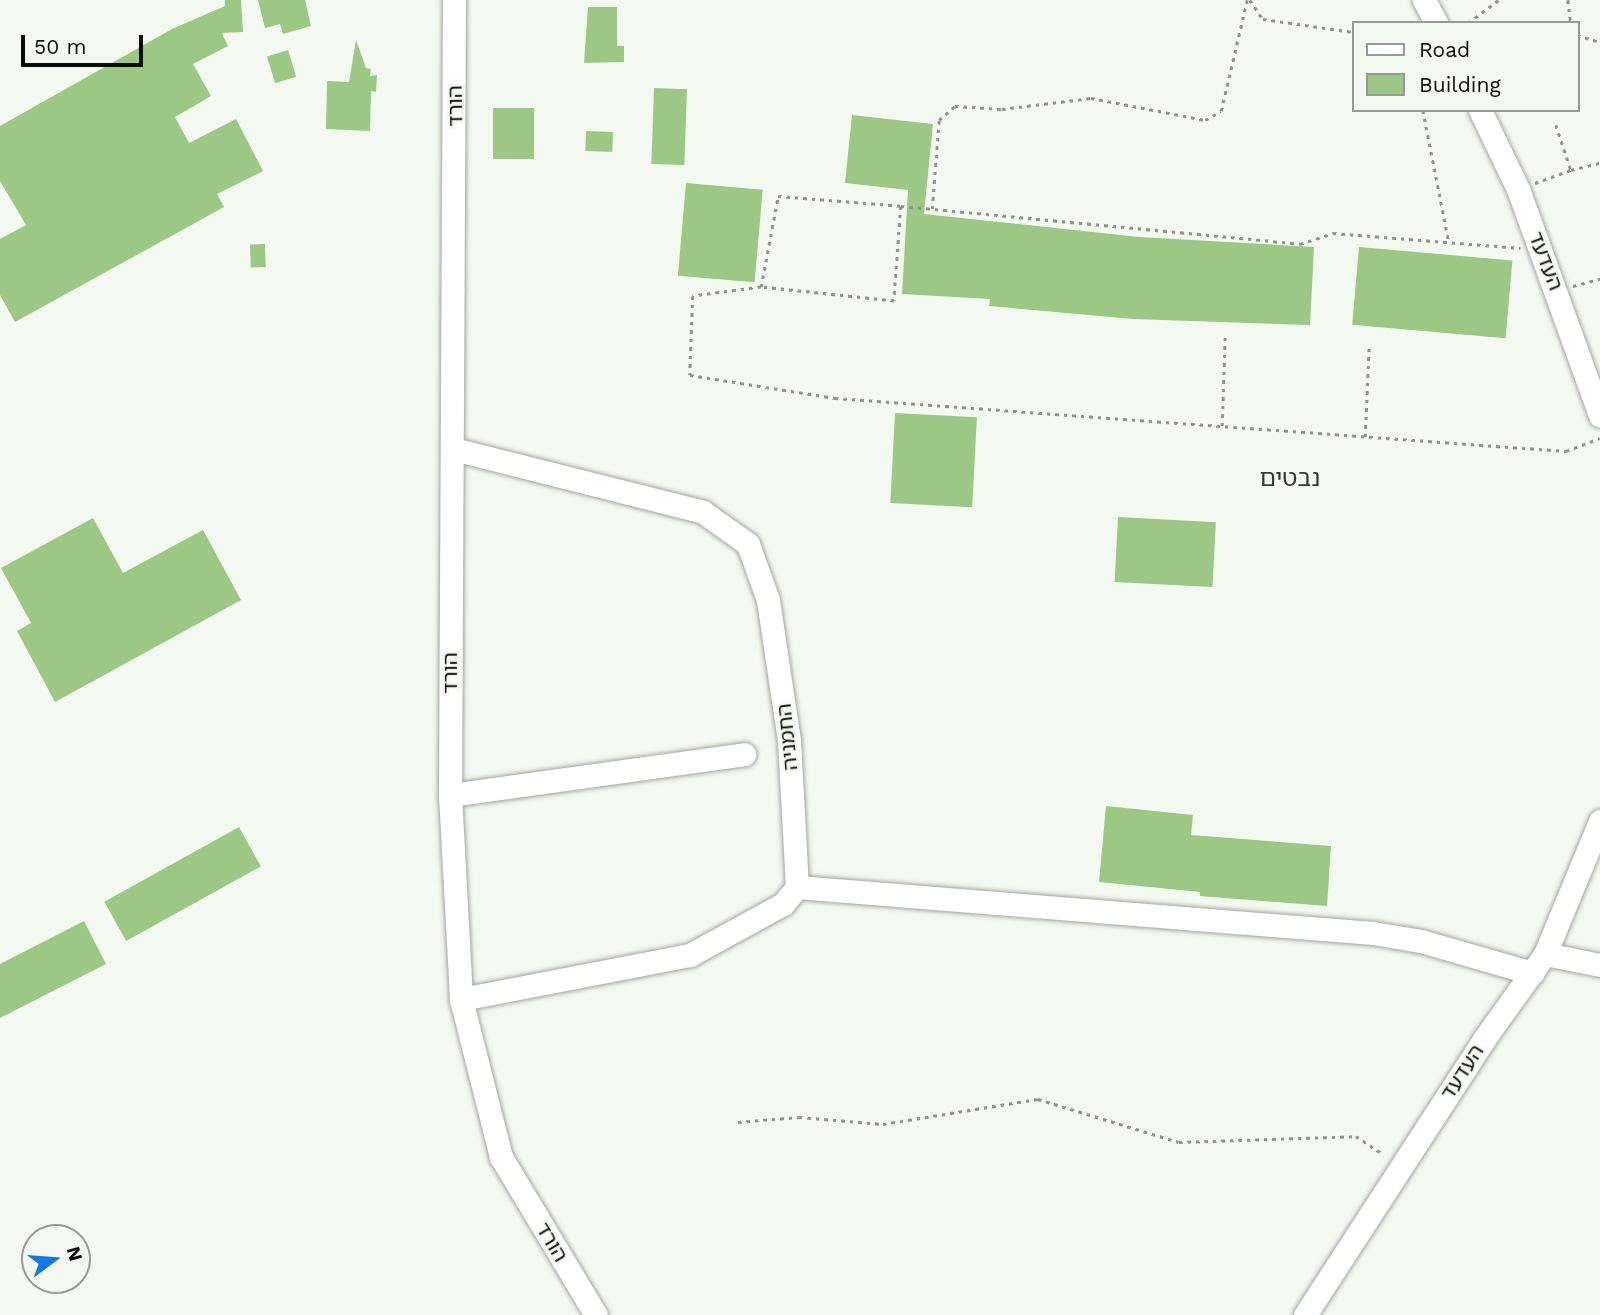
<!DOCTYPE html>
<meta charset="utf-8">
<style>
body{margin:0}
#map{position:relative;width:1600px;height:1315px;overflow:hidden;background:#f3f9f0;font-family:"Work Sans","Noto Sans Hebrew",sans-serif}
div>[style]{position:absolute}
.building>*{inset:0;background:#9cc785;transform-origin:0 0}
.path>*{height:2.5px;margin-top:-1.25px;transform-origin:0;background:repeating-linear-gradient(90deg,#8f938d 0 3.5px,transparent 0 8.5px)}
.roads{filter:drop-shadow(0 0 2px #a2a89f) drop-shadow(0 0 2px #a2a89f)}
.minor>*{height:23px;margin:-11.5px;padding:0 11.5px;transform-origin:11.5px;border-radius:11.5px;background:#fff}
span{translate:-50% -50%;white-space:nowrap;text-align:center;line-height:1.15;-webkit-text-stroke:6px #f3f9f0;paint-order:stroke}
.street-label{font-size:21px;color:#0b0d0a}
.quarter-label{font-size:24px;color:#333831}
.legend{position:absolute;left:1352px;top:21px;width:228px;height:91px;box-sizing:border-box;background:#f3f9f0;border:2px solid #969b94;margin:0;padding:9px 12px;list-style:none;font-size:21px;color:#0b0d0a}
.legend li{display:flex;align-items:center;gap:14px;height:35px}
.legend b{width:35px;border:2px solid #969b94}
.north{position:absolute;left:21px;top:1224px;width:70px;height:70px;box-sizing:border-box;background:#f3f9f0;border:2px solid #969b94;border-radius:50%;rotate:74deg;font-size:19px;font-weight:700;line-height:28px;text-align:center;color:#0b0d0a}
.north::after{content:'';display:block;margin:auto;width:24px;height:32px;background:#1777e0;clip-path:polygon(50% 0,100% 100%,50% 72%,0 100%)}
.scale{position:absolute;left:21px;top:35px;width:122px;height:32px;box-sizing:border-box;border:4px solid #0b0d0a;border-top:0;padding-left:9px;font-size:21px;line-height:24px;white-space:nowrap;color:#0b0d0a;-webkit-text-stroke:5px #f3f9f0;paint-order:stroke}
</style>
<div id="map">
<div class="building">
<i style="clip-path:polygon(225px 0,241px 0,243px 32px,222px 33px,228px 46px,193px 64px,211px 96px,175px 117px,189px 143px,236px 119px,263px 171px,217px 194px,224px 207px,15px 322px,0 295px,0 239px,26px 225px,0 181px,0 126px,172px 29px,225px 6px)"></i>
<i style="clip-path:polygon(258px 0,305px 0,311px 26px,283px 34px,280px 24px,265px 28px)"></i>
<i style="clip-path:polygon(588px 7px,617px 7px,617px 46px,624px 46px,624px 62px,584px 63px)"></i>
<i style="clip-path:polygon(356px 40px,366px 68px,371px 69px,370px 76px,377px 75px,376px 92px,371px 91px,370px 131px,326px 129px,327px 81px,349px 82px)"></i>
<i style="left:288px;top:50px;width:28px;height:22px;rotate:73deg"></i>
<i style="left:654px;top:88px;width:33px;height:76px;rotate:2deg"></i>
<i style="left:493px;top:108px;width:41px;height:51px"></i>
<i style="clip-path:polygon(852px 115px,933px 124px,924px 214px,1139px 237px,1314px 247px,1310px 325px,1133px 319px,989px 306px,990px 299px,902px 294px,908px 190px,845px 183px)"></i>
<i style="left:586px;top:131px;width:27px;height:20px;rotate:2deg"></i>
<i style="left:686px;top:183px;width:77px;height:93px;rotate:5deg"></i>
<i style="left:265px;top:244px;width:23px;height:15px;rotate:88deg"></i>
<i style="left:1359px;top:247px;width:154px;height:78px;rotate:5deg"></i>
<i style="left:895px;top:413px;width:82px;height:90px;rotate:3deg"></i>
<i style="left:1118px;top:517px;width:98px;height:65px;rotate:3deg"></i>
<i style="clip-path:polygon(93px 518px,123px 573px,203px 530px,241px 600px,55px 702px,17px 631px,31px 623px,1px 568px)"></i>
<i style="clip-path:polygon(1106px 806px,1193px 815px,1191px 835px,1331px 846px,1327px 906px,1200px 896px,1200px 892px,1099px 882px)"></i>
<i style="left:239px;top:827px;width:45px;height:154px;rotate:61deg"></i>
<i style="clip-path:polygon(84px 921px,106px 964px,0 1018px,0 964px)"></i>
</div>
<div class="path">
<i style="left:1250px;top:0;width:23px;rotate:56deg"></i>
<i style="left:1263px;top:19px;width:91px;rotate:8.2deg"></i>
<i style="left:1568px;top:0;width:23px;rotate:83deg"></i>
<i style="left:1468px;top:23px;width:38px;rotate:-37deg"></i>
<i style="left:1577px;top:35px;width:24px;rotate:17deg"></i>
<i style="left:1423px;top:110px;width:135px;rotate:78.9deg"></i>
<i style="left:1556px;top:125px;width:47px;rotate:71.6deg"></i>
<i style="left:1571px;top:170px;width:30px;rotate:-14deg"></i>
<i style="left:1535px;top:183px;width:38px;rotate:-20deg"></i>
<i style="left:901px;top:206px;width:401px;rotate:5.4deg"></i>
<i style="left:1300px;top:244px;width:35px;rotate:-18deg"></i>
<i style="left:1333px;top:233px;width:188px;rotate:4.6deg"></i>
<i style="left:932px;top:209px;width:89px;rotate:-85.5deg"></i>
<i style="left:939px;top:120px;width:21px;rotate:-41deg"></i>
<i style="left:955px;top:106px;width:47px;rotate:3.7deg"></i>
<i style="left:1002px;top:109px;width:90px;rotate:-7deg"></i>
<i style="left:1091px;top:98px;width:116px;rotate:10.9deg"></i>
<i style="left:1205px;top:120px;width:18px;rotate:-29deg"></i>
<i style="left:1221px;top:111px;width:114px;rotate:-76.8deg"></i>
<i style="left:1573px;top:286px;width:28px;rotate:-15deg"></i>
<i style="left:761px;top:287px;width:93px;rotate:-79.4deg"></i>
<i style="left:778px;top:196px;width:123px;rotate:4.6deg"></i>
<i style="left:901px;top:206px;width:95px;rotate:94.2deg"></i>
<i style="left:894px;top:301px;width:134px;rotate:-174deg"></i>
<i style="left:761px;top:287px;width:69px;rotate:172.5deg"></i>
<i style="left:693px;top:296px;width:79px;rotate:92.2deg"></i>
<i style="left:690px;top:375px;width:147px;rotate:9deg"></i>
<i style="left:835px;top:398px;width:733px;rotate:4.15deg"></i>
<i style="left:1566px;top:451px;width:36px;rotate:-21deg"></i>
<i style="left:1222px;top:426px;width:92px;rotate:-88.1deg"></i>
<i style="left:1365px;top:437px;width:90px;rotate:-87.5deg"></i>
<i style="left:738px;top:1122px;width:61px;rotate:-4.7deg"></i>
<i style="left:799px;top:1117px;width:84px;rotate:4.8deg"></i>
<i style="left:883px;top:1124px;width:157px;rotate:-9.2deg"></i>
<i style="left:1038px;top:1099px;width:147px;rotate:17deg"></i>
<i style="left:1179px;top:1142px;width:177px;rotate:-1.9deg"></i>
<i style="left:1356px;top:1136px;width:34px;rotate:34deg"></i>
</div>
<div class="roads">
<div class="minor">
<i style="left:454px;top:0;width:795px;rotate:90.29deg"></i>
<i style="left:450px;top:795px;width:204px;rotate:86.9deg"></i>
<i style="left:461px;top:999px;width:163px;rotate:75.8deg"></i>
<i style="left:501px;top:1157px;width:184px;rotate:59deg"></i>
<i style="left:1424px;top:0;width:26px;rotate:62deg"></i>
<i style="left:1480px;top:110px;width:88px;rotate:64.3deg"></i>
<i style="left:1518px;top:189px;width:241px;rotate:70.1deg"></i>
<i style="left:453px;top:449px;width:258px;rotate:14.1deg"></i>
<i style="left:703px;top:512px;width:55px;rotate:35.4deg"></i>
<i style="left:748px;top:544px;width:59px;rotate:70.3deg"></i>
<i style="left:768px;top:600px;width:142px;rotate:81.5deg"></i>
<i style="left:789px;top:740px;width:147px;rotate:86.9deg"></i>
<i style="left:797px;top:887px;width:22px;rotate:129deg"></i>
<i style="left:783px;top:904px;width:106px;rotate:151.3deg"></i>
<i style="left:690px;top:955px;width:233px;rotate:169.1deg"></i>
<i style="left:450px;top:795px;width:297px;rotate:-7.9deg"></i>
<i style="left:797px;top:887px;width:578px;rotate:4.57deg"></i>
<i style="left:1373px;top:933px;width:49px;rotate:9.5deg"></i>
<i style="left:1421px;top:941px;width:116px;rotate:16.1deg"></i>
<i style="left:1545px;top:954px;width:56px;rotate:11.3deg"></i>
<i style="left:1305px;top:1315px;width:329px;rotate:-57deg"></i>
<i style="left:1484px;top:1039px;width:105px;rotate:-54.3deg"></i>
<i style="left:1545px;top:954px;width:144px;rotate:-67.5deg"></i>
</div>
</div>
<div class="street-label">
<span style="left:455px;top:106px;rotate:-91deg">הורד</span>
<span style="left:1546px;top:261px;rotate:69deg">העדעד</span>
<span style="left:450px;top:673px;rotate:-90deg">הורד</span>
<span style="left:787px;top:737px;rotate:-96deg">החמניה</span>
<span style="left:1462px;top:1072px;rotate:-57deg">העדעד</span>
<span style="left:552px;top:1242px;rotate:59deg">הורד</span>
</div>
<div class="quarter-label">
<span style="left:1290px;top:479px">נבטים</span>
</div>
<ul class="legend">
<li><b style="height:9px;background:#fff"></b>Road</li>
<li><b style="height:19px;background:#9cc785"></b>Building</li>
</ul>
<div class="north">N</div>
<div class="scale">50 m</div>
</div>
